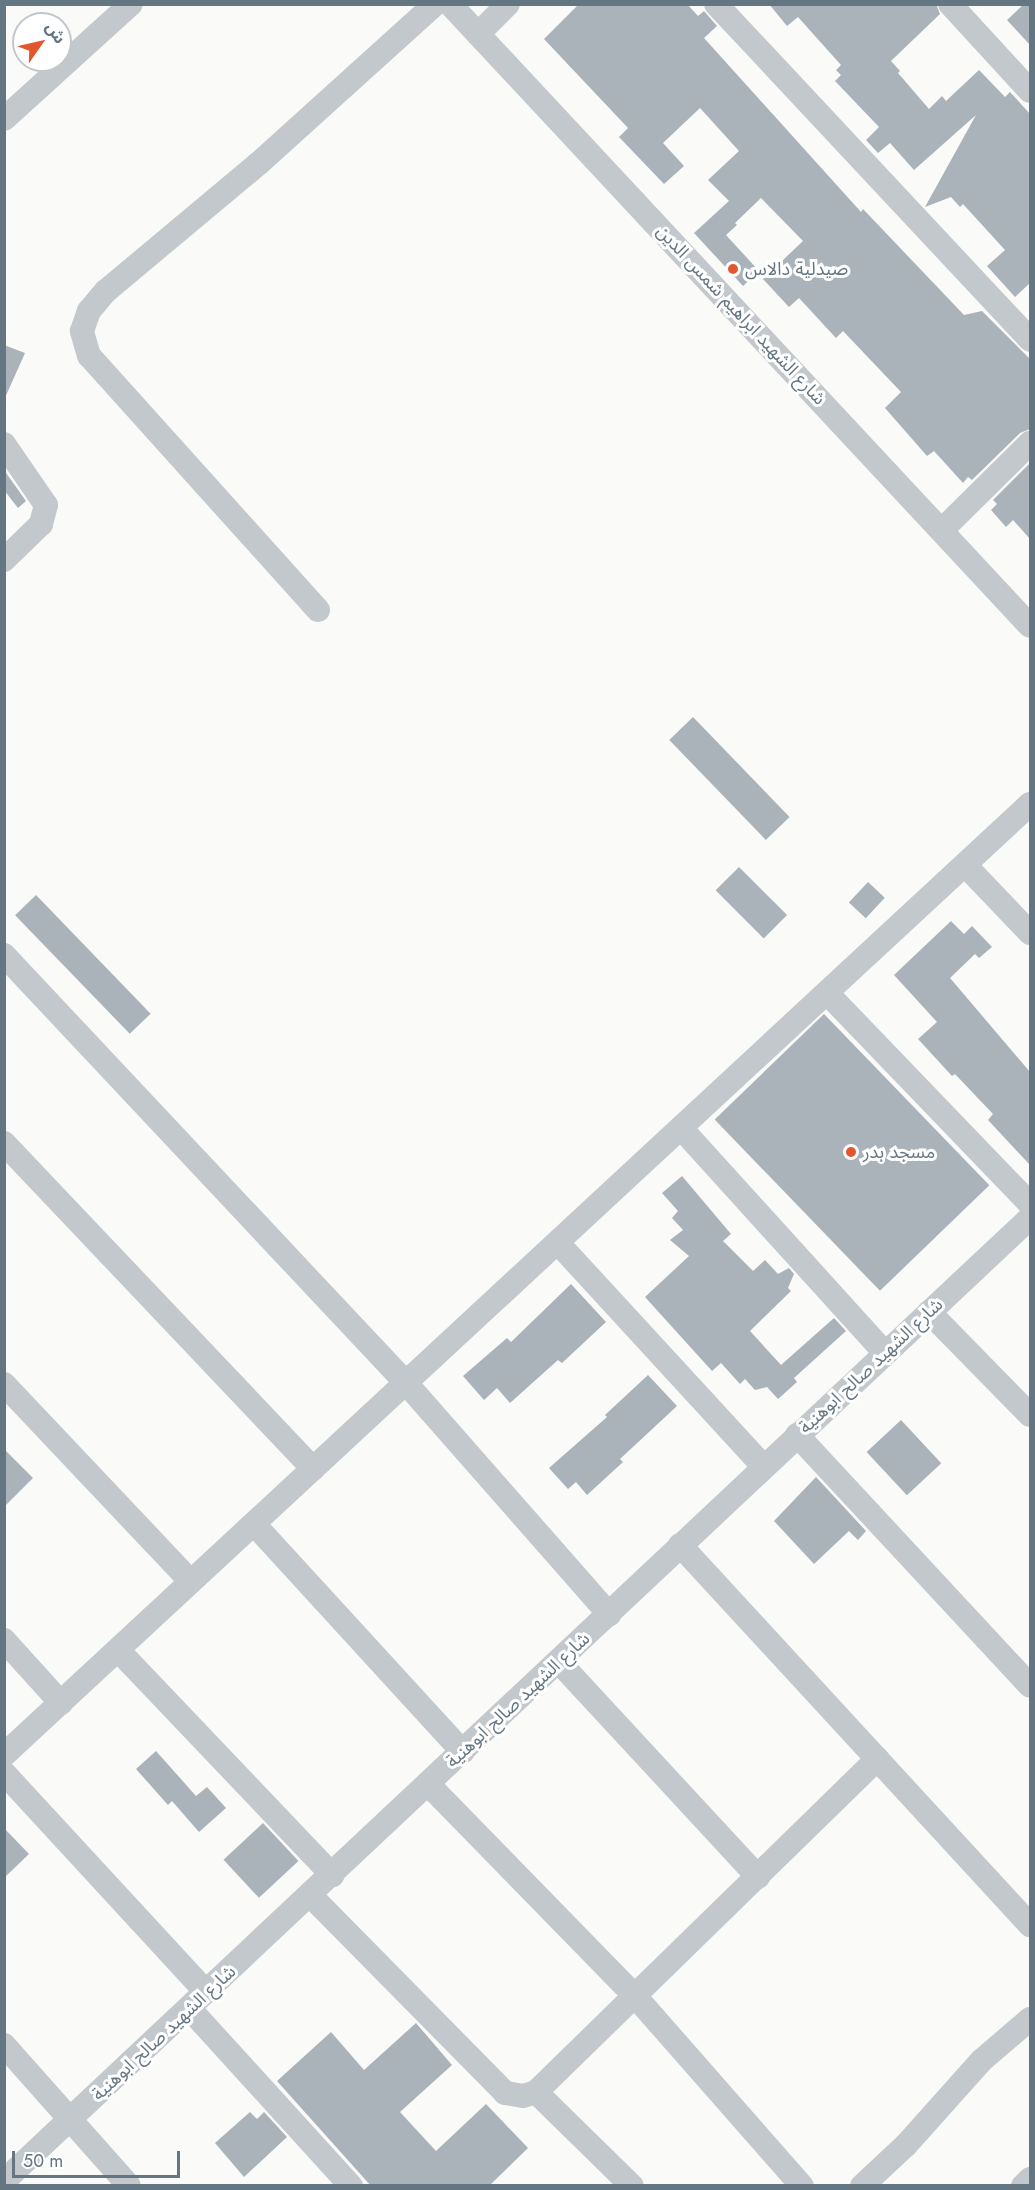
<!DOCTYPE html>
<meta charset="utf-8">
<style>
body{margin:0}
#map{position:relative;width:1035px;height:2190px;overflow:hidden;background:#fafaf8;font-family:Jost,"Noto Sans Arabic",sans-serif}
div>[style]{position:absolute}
.building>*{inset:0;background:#aab3b9;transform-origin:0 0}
.minor>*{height:24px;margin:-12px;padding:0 12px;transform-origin:12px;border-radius:12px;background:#c3c8cc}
.dots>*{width:16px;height:16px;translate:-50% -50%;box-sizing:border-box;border:3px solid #fff;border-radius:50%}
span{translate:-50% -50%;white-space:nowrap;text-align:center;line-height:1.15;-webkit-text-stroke:6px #fff;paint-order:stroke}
.poi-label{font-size:18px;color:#657683}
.left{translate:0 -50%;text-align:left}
.street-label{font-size:18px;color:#657683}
.frame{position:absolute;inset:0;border:6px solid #657683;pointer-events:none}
.north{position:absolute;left:12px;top:12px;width:60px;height:60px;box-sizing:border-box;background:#fff;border:2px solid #c1c8cd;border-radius:50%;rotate:56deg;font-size:16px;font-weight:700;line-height:24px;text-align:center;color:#657683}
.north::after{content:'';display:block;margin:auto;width:21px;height:27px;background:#e4572e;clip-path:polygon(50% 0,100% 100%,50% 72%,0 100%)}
.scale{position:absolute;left:12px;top:2151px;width:168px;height:27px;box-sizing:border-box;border:3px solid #657683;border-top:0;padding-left:8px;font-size:18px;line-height:21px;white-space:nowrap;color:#657683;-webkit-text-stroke:4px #fff;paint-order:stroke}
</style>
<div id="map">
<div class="building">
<i style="clip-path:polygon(579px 4px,687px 4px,698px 16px,704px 11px,717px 26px,704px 38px,861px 212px,863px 209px,964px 315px,982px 311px,1030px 359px,1030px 429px,1020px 433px,972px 480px,968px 477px,963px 483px,934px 451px,927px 456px,885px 408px,901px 392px,843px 331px,836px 338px,799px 298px,789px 307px,763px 279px,803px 241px,761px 198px,735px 223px,737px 225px,726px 235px,759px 271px,743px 286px,694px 233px,729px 201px,708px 180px,739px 151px,700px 108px,663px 143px,684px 166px,664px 184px,619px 137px,628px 128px,544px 39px)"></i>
<i style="clip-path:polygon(769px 4px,936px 4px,940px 14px,891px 61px,900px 71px,898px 73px,929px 109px,942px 96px,946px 101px,979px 70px,1005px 97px,1010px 92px,1030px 114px,1030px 283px,1015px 297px,987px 266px,1005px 250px,963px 204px,960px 207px,951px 197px,925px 207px,976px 115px,914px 170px,890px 143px,878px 153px,866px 140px,879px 127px,835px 81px,841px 75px,836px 70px,841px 65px,798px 17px,787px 26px)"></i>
<i style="clip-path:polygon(1024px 4px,1030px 4px,1030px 45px,1007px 20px)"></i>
<i style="clip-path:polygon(4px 345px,25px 353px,4px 400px)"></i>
<i style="clip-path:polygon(1030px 463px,1030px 539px,1013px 520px,1006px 527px,991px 510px,997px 504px,993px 500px)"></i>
<i style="clip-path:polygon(4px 470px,26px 501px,18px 508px,4px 490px)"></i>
<i style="left:693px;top:717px;width:139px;height:33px;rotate:46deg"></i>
<i style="left:739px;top:867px;width:68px;height:33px;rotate:45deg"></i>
<i style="left:868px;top:882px;width:23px;height:28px;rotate:43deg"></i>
<i style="left:36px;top:895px;width:165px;height:29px;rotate:46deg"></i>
<i style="clip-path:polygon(951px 921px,964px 934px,972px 926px,992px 947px,979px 958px,975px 954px,950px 978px,1030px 1072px,1030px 1165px,988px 1120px,993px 1114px,955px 1074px,952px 1076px,918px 1039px,937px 1022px,894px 975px)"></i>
<i style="left:824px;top:1014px;width:238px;height:152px;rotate:46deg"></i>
<i style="clip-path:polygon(682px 1176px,731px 1234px,723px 1241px,753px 1271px,765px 1260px,778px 1274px,789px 1268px,794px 1274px,788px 1288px,791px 1291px,750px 1331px,781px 1365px,834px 1318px,846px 1331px,794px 1378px,797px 1382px,778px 1399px,767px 1387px,755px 1390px,745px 1379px,740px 1384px,721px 1363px,712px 1371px,645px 1297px,689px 1256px,670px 1240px,683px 1230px,672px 1218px,678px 1211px,662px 1193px)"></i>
<i style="clip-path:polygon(571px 1284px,606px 1322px,562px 1363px,558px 1360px,510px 1403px,497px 1388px,484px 1400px,463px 1376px,507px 1338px,511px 1342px)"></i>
<i style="clip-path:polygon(648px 1375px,677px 1406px,620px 1459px,623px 1462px,587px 1495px,576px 1482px,568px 1489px,549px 1468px,607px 1417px,605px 1415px)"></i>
<i style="left:901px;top:1420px;width:59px;height:47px;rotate:47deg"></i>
<i style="clip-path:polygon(4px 1449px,33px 1478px,4px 1507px)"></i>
<i style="clip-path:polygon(816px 1477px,866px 1531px,858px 1540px,849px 1531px,814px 1564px,774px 1521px)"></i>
<i style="clip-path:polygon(156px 1751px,196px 1796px,207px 1787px,226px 1808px,199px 1832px,172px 1801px,168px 1805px,136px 1769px)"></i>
<i style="left:263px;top:1823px;width:52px;height:54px;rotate:47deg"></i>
<i style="clip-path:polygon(4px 1828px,29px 1854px,4px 1878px)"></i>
<i style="clip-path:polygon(416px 2023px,452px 2065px,400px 2112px,436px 2151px,486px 2104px,528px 2148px,489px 2186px,371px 2186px,277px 2081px,331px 2032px,364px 2070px)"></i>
<i style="clip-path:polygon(250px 2112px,257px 2119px,264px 2112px,287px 2137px,244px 2177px,215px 2143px)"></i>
</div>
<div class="minor">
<i style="left:450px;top:4px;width:850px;rotate:47deg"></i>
<i style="left:716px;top:4px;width:460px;rotate:46.9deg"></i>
<i style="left:950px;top:4px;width:118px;rotate:47.4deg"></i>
<i style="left:478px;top:34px;width:42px;rotate:-45deg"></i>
<i style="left:4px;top:119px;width:171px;rotate:-42.2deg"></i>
<i style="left:4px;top:444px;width:74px;rotate:55.5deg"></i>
<i style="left:46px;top:505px;width:20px;rotate:105deg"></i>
<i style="left:41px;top:524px;width:52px;rotate:135.8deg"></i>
<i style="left:942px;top:530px;width:124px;rotate:-44.7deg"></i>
<i style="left:318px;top:610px;width:342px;rotate:-132deg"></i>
<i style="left:89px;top:356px;width:26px;rotate:-106deg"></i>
<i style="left:82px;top:331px;width:21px;rotate:-71deg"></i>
<i style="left:89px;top:311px;width:26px;rotate:-50deg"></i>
<i style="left:106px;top:291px;width:198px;rotate:-39.9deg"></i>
<i style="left:258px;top:164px;width:239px;rotate:-42.1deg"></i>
<i style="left:965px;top:865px;width:94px;rotate:46.3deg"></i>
<i style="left:4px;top:955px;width:587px;rotate:46.79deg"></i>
<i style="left:406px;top:1383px;width:308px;rotate:48.7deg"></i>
<i style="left:827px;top:993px;width:293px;rotate:46.1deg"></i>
<i style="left:681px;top:1128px;width:304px;rotate:47.8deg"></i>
<i style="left:4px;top:1143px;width:449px;rotate:46.5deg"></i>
<i style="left:558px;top:1243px;width:304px;rotate:47.4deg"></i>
<i style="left:929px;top:1312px;width:144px;rotate:45.6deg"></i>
<i style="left:4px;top:1384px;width:272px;rotate:46.6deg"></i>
<i style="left:797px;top:1435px;width:342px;rotate:47.1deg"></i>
<i style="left:254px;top:1524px;width:309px;rotate:47.5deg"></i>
<i style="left:680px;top:1545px;width:517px;rotate:47.35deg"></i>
<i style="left:4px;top:1640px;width:85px;rotate:47.9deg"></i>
<i style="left:118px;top:1650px;width:311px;rotate:46.4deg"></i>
<i style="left:559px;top:1662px;width:293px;rotate:47.2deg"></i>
<i style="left:4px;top:1755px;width:1399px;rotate:-42.83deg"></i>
<i style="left:4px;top:1773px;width:298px;rotate:47.3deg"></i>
<i style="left:428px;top:1784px;width:296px;rotate:45.7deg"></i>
<i style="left:635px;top:1996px;width:253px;rotate:48.7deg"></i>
<i style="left:310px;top:1895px;width:278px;rotate:45.4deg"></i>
<i style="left:505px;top:2093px;width:18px;rotate:9deg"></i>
<i style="left:523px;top:2096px;width:14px;rotate:-17deg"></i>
<i style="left:536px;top:2092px;width:477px;rotate:-44.3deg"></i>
<i style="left:189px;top:2008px;width:241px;rotate:47.7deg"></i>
<i style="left:4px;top:2045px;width:188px;rotate:48.4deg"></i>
<i style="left:536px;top:2092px;width:134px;rotate:44.4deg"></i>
<i style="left:4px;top:2181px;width:1407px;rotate:-43.19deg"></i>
<i style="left:862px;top:2186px;width:60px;rotate:-43deg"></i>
<i style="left:906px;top:2145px;width:113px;rotate:-48.2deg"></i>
<i style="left:981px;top:2061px;width:65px;rotate:-40.6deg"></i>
<i style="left:1023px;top:2186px;width:10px;rotate:-45deg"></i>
</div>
<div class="dots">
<i style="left:733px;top:269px;background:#e4572e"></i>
<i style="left:851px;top:1152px;background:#e4572e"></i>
</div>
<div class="poi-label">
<span class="left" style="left:745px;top:269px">صيدلية دالاس</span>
<span class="left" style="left:863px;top:1152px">مسجد بدر</span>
</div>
<div class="street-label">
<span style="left:741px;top:315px;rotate:47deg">شارع الشهيد ابراهيم شمس الدين</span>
<span style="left:871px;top:1366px;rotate:-43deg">شارع الشهيد صالح ابوهنية</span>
<span style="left:518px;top:1700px;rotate:-43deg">شارع الشهيد صالح ابوهنية</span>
<span style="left:164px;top:2033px;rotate:-43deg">شارع الشهيد صالح ابوهنية</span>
</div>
<div class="frame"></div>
<div class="north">ش</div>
<div class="scale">50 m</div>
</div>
